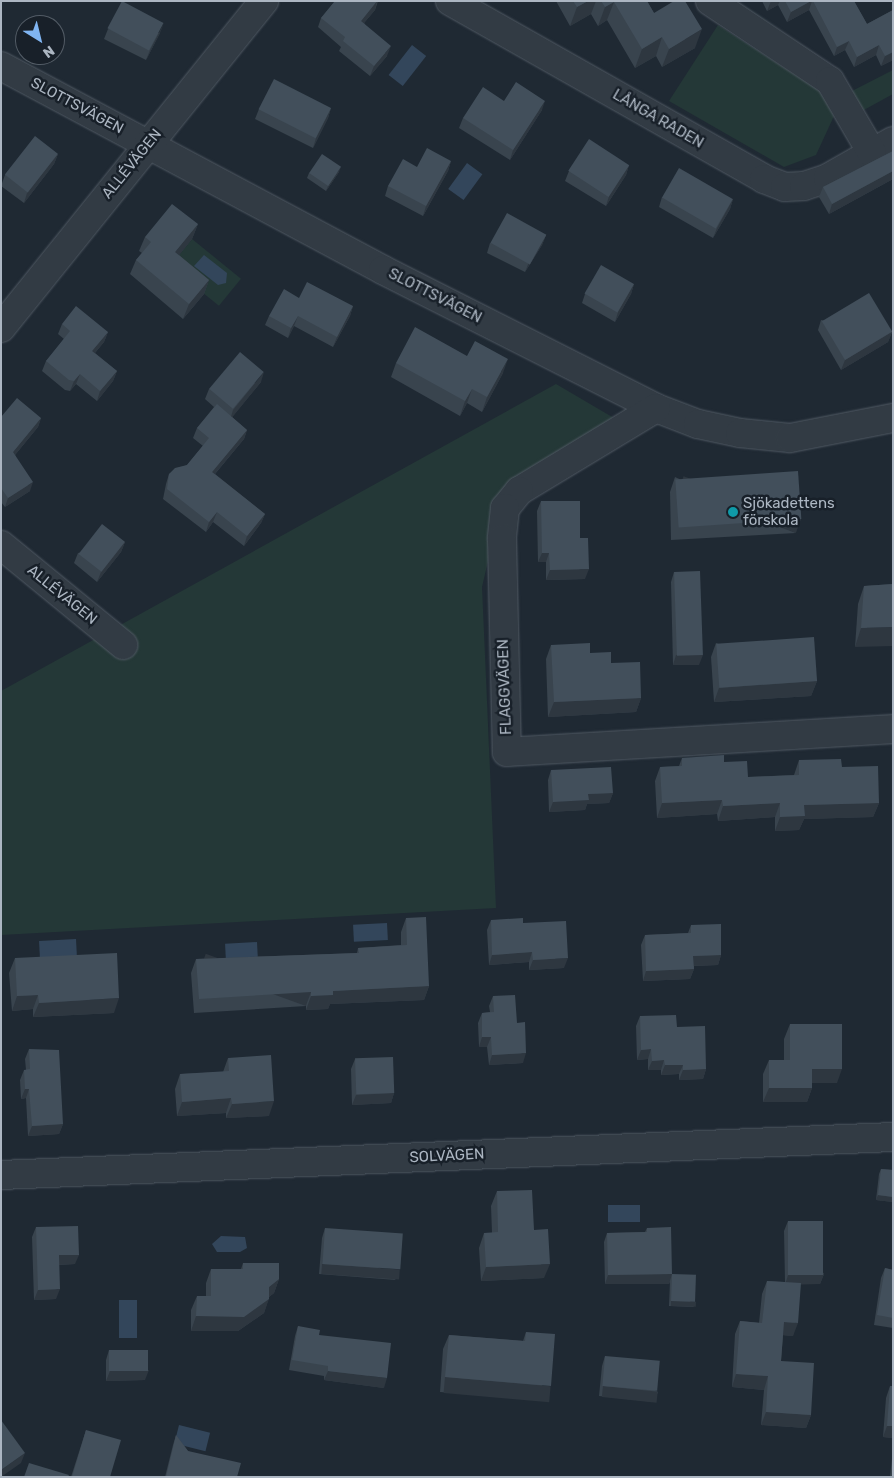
<!DOCTYPE html>
<meta charset="utf-8">
<style>
body{margin:0}
#map{position:relative;width:894px;height:1478px;overflow:hidden;background:#1f2933;font-family:Rubik,sans-serif}
div>[style]{position:absolute}
.green>*{inset:0;background:#243837;transform-origin:0 0}
.water>*{inset:0;background:#33465b;transform-origin:0 0}
.roads{filter:drop-shadow(0 0 1px #505963) drop-shadow(0 0 1px #505963)}
.street>*{height:28px;margin:-14px;padding:0 14px;transform-origin:14px;border-radius:14px;background:#323b44}
.wall>*{inset:0;background:#39444e}
.shaded-wall>*{inset:0;background:#2e3740;transform-origin:0 0}
.building>*{inset:0;background:#424f5b;transform-origin:0 0}
.dots>*{width:14px;height:14px;translate:-50% -50%;box-sizing:border-box;border:2px solid #182029;border-radius:50%}
span{translate:-50% -50%;white-space:nowrap;text-align:center;line-height:1.15;-webkit-text-stroke:5px #182029;paint-order:stroke}
.street-label{font-size:15px;color:#acb6c2}
.poi-label{font-size:15px;color:#acb6c2}
.left{translate:0 -50%;text-align:left}
.frame{position:absolute;inset:0;border:2px solid #acb6c2;pointer-events:none}
.north{position:absolute;left:15px;top:15px;width:50px;height:50px;box-sizing:border-box;background:#182029;border:1px solid #535c66;border-radius:50%;rotate:144deg;font-size:14px;font-weight:700;line-height:20px;text-align:center;color:#acb6c2}
.north::after{content:'';display:block;margin:auto;width:18px;height:22px;background:#80b5f2;clip-path:polygon(50% 0,100% 100%,50% 72%,0 100%)}
</style>
<div id="map">
<div class="green">
<i style="clip-path:polygon(718px 25px,820px 91px,834px 116px,816px 155px,784px 167px,669px 101px)"></i>
<i style="clip-path:polygon(893px 70px,893px 94px,862px 111px,852px 91px)"></i>
<i style="left:192px;top:239px;width:63px;height:35px;rotate:39deg"></i>
<i style="clip-path:polygon(556px 384px,619px 421px,503px 496px,482px 587px,496px 908px,1px 935px,1px 691px)"></i>
</div>
<div class="water">
<i style="left:412px;top:45px;width:18px;height:38px;rotate:38deg"></i>
<i style="left:467px;top:163px;width:19px;height:32px;rotate:36deg"></i>
<i style="clip-path:polygon(204px 255px,227px 273px,226px 283px,218px 285px,194px 266px)"></i>
<i style="left:387px;top:923px;width:17px;height:34px;rotate:87deg"></i>
<i style="left:76px;top:939px;width:20px;height:37px;rotate:87deg"></i>
<i style="left:257px;top:942px;width:18px;height:32px;rotate:87deg"></i>
<i style="left:640px;top:1205px;width:17px;height:32px;rotate:90deg"></i>
<i style="clip-path:polygon(221px 1236px,245px 1237px,247px 1248px,240px 1252px,217px 1252px,212px 1244px)"></i>
<i style="left:137px;top:1300px;width:38px;height:18px;rotate:90deg"></i>
<i style="left:179px;top:1425px;width:32px;height:19px;rotate:14deg"></i>
</div>
<div class="roads">
<div class="street">
<i style="left:450px;top:1px;width:361px;rotate:29.5deg"></i>
<i style="left:764px;top:179px;width:22px;rotate:21deg"></i>
<i style="left:785px;top:187px;width:19px;rotate:-3deg"></i>
<i style="left:804px;top:186px;width:25px;rotate:-18deg"></i>
<i style="left:828px;top:178px;width:75px;rotate:-29.6deg"></i>
<i style="left:710px;top:1px;width:144px;rotate:33.7deg"></i>
<i style="left:830px;top:81px;width:83px;rotate:59.7deg"></i>
<i style="left:1px;top:66px;width:433px;rotate:28.1deg"></i>
<i style="left:383px;top:270px;width:306px;rotate:26.8deg"></i>
<i style="left:656px;top:408px;width:45px;rotate:20.9deg"></i>
<i style="left:698px;top:424px;width:43px;rotate:12.1deg"></i>
<i style="left:740px;top:433px;width:50px;rotate:5.7deg"></i>
<i style="left:790px;top:438px;width:105px;rotate:-11deg"></i>
<i style="left:1px;top:328px;width:420px;rotate:-51.2deg"></i>
<i style="left:656px;top:408px;width:160px;rotate:148.8deg"></i>
<i style="left:519px;top:491px;width:22px;rotate:129deg"></i>
<i style="left:505px;top:508px;width:31px;rotate:96deg"></i>
<i style="left:502px;top:539px;width:213px;rotate:88.7deg"></i>
<i style="left:507px;top:752px;width:387px;rotate:-3.4deg"></i>
<i style="left:1px;top:545px;width:158px;rotate:39.3deg"></i>
<i style="left:1px;top:1175px;width:893px;rotate:-2.44deg"></i>
</div>
</div>
<div class="wall">
<i style="clip-path:polygon(335px 1px,378px 1px,375px 10px,364px 23px,387px 56px,370px 76px,339px 51px,341px 47px,318px 27px,321px 18px)"></i>
<i style="clip-path:polygon(556px 1px,647px 1px,654px 13px,695px 48px,662px 67px,656px 56px,635px 68px,607px 20px,598px 26px,591px 14px,570px 26px)"></i>
<i style="clip-path:polygon(762px 1px,854px 1px,867px 24px,893px 10px,893px 60px,881px 66px,876px 55px,854px 67px,845px 50px,834px 56px,809px 10px,787px 22px,778px 5px,767px 11px)"></i>
<i style="clip-path:polygon(108px 29px,160px 33px,146px 60px,104px 39px)"></i>
<i style="clip-path:polygon(504px 101px,542px 110px,510px 160px,459px 128px,463px 118px)"></i>
<i style="clip-path:polygon(331px 108px,328px 118px,313px 148px,255px 119px,259px 109px)"></i>
<i style="clip-path:polygon(893px 151px,893px 179px,829px 214px,819px 197px,823px 187px)"></i>
<i style="clip-path:polygon(58px 154px,54px 164px,24px 203px,1px 186px,5px 175px)"></i>
<i style="clip-path:polygon(451px 161px,448px 171px,423px 216px,385px 196px,388px 186px,417px 167px)"></i>
<i style="clip-path:polygon(629px 165px,626px 175px,606px 206px,565px 181px,569px 171px)"></i>
<i style="clip-path:polygon(339px 172px,326px 191px,307px 178px,309px 173px)"></i>
<i style="clip-path:polygon(662px 197px,733px 199px,730px 209px,713px 238px,659px 207px)"></i>
<i style="clip-path:polygon(198px 224px,192px 239px,179px 255px,209px 280px,204px 294px,183px 319px,130px 274px,136px 260px,142px 253px,139px 251px,145px 237px)"></i>
<i style="clip-path:polygon(546px 235px,542px 245px,525px 272px,487px 253px,490px 243px)"></i>
<i style="clip-path:polygon(634px 284px,631px 294px,615px 322px,582px 303px,585px 294px)"></i>
<i style="clip-path:polygon(299px 298px,353px 306px,350px 316px,333px 347px,294px 326px,288px 338px,265px 325px,269px 316px)"></i>
<i style="clip-path:polygon(821px 320px,892px 332px,888px 342px,841px 370px,818px 330px)"></i>
<i style="clip-path:polygon(62px 324px,108px 332px,104px 342px,95px 353px,117px 371px,113px 381px,97px 401px,76px 384px,70px 391px,65px 390px,42px 371px,46px 361px,64px 339px,58px 334px)"></i>
<i style="clip-path:polygon(467px 356px,503px 373px,482px 412px,467px 403px,460px 416px,391px 377px,396px 363px)"></i>
<i style="clip-path:polygon(261px 382px,232px 417px,247px 430px,244px 439px,215px 474px,265px 514px,261px 523px,244px 546px,213px 522px,206px 532px,163px 499px,166px 484px,169px 474px,187px 465px,203px 446px,193px 438px,197px 428px,214px 407px,205px 399px,209px 389px)"></i>
<i style="clip-path:polygon(1px 417px,41px 418px,38px 427px,15px 455px,30px 491px,5px 507px,1px 502px)"></i>
<i style="clip-path:polygon(675px 477px,796px 533px,671px 540px,670px 492px)"></i>
<i style="clip-path:polygon(541px 501px,585px 579px,546px 580px,546px 562px,538px 562px,537px 511px)"></i>
<i style="clip-path:polygon(125px 542px,121px 552px,97px 582px,74px 563px,78px 553px)"></i>
<i style="clip-path:polygon(674px 572px,699px 665px,673px 665px,671px 582px)"></i>
<i style="clip-path:polygon(893px 584px,855px 647px,858px 604px,864px 586px)"></i>
<i style="clip-path:polygon(716px 643px,817px 681px,811px 696px,714px 702px,711px 657px)"></i>
<i style="clip-path:polygon(551px 645px,590px 653px,611px 663px,641px 698px,636px 712px,548px 717px,546px 659px)"></i>
<i style="clip-path:polygon(682px 758px,724px 762px,748px 777px,794px 775px,799px 760px,842px 767px,879px 803px,873px 817px,804px 819px,799px 830px,775px 831px,775px 817px,718px 821px,717px 814px,657px 818px,655px 781px,660px 767px,679px 766px)"></i>
<i style="clip-path:polygon(551px 770px,613px 793px,609px 803px,587px 804px,585px 810px,549px 812px,548px 780px)"></i>
<i style="clip-path:polygon(406px 918px,429px 986px,424px 1000px,330px 1004px,328px 1009px,306px 1010px,306px 1006px,194px 1013px,191px 973px,196px 959px,357px 953px,358px 948px,401px 945px,401px 932px)"></i>
<i style="clip-path:polygon(491px 920px,523px 923px,564px 968px,529px 970px,529px 962px,489px 965px,487px 930px)"></i>
<i style="clip-path:polygon(691px 925px,721px 955px,718px 965px,694px 966px,694px 969px,690px 979px,643px 981px,641px 945px,645px 935px,688px 933px)"></i>
<i style="clip-path:polygon(15px 958px,114px 1013px,33px 1017px,33px 1009px,12px 1011px,9px 973px)"></i>
<i style="clip-path:polygon(493px 996px,517px 1023px,523px 1063px,489px 1065px,487px 1047px,479px 1047px,478px 1023px,482px 1013px,490px 1012px,489px 1006px)"></i>
<i style="clip-path:polygon(640px 1016px,677px 1027px,706px 1069px,703px 1079px,679px 1080px,679px 1074px,661px 1075px,661px 1070px,648px 1070px,648px 1059px,637px 1060px,636px 1026px)"></i>
<i style="clip-path:polygon(790px 1024px,837px 1083px,812px 1083px,812px 1088px,807px 1102px,763px 1102px,763px 1074px,769px 1060px,784px 1060px,784px 1039px)"></i>
<i style="clip-path:polygon(29px 1049px,63px 1124px,59px 1134px,28px 1136px,26px 1098px,21px 1099px,20px 1080px,24px 1070px,26px 1070px,25px 1059px)"></i>
<i style="clip-path:polygon(228px 1058px,269px 1116px,226px 1118px,226px 1113px,177px 1116px,175px 1089px,180px 1074px,223px 1072px)"></i>
<i style="clip-path:polygon(355px 1059px,394px 1093px,391px 1103px,352px 1105px,351px 1069px)"></i>
<i style="clip-path:polygon(881px 1169px,893px 1170px,893px 1202px,876px 1200px,879px 1174px)"></i>
<i style="clip-path:polygon(497px 1191px,534px 1230px,544px 1278px,481px 1281px,479px 1248px,484px 1233px,492px 1233px,491px 1206px)"></i>
<i style="clip-path:polygon(788px 1221px,824px 1274px,820px 1284px,800px 1284px,793px 1336px,783px 1335px,781px 1361px,811px 1415px,806px 1428px,761px 1425px,764px 1390px,732px 1387px,735px 1334px,740px 1321px,759px 1323px,762px 1294px,767px 1281px,785px 1282px,784px 1231px)"></i>
<i style="clip-path:polygon(36px 1227px,75px 1264px,59px 1265px,56px 1299px,34px 1300px,32px 1237px)"></i>
<i style="clip-path:polygon(325px 1228px,396px 1280px,319px 1274px,322px 1238px)"></i>
<i style="clip-path:polygon(647px 1228px,672px 1274px,694px 1307px,669px 1306px,670px 1281px,669px 1284px,605px 1284px,604px 1242px,607px 1233px,645px 1232px)"></i>
<i style="clip-path:polygon(243px 1263px,279px 1279px,274px 1293px,269px 1297px,264px 1313px,238px 1331px,191px 1331px,191px 1310px,197px 1296px,206px 1296px,206px 1283px,211px 1269px,241px 1269px)"></i>
<i style="clip-path:polygon(885px 1268px,893px 1270px,893px 1328px,874px 1325px,881px 1278px)"></i>
<i style="clip-path:polygon(298px 1326px,319px 1335px,384px 1388px,324px 1380px,324px 1376px,289px 1370px,295px 1336px)"></i>
<i style="clip-path:polygon(526px 1332px,546px 1400px,440px 1392px,443px 1349px,449px 1335px,523px 1341px)"></i>
<i style="clip-path:polygon(109px 1350px,145px 1380px,106px 1381px,106px 1360px)"></i>
<i style="clip-path:polygon(605px 1356px,658px 1392px,654px 1402px,599px 1396px,602px 1366px)"></i>
<i style="clip-path:polygon(890px 1386px,893px 1386px,893px 1438px,883px 1437px,886px 1398px)"></i>
<i style="clip-path:polygon(86px 1430px,110px 1477px,71px 1477px)"></i>
<i style="clip-path:polygon(176px 1435px,188px 1451px,237px 1477px,165px 1477px,173px 1445px)"></i>
<i style="clip-path:polygon(893px 1449px,893px 1477px,890px 1477px)"></i>
</div>
<div class="shaded-wall">
<i style="clip-path:polygon(377px 1px,375px 10px,357px 31px,361px 21px)"></i>
<i style="clip-path:polygon(588px 1px,596px 1px,591px 14px,570px 26px,577px 7px)"></i>
<i style="clip-path:polygon(771px 1px,780px 1px,778px 5px,767px 11px)"></i>
<i style="clip-path:polygon(811px 1px,812px 1px,809px 10px,787px 22px,791px 12px)"></i>
<i style="clip-path:polygon(614px 2px,607px 20px,598px 26px,605px 7px)"></i>
<i style="clip-path:polygon(164px 23px,160px 33px,146px 60px,150px 50px)"></i>
<i style="clip-path:polygon(702px 29px,695px 48px,662px 67px,669px 49px)"></i>
<i style="clip-path:polygon(662px 37px,656px 56px,635px 68px,642px 49px)"></i>
<i style="clip-path:polygon(849px 41px,845px 50px,834px 56px,837px 47px)"></i>
<i style="clip-path:polygon(879px 45px,876px 55px,854px 67px,857px 57px)"></i>
<i style="clip-path:polygon(391px 46px,387px 56px,370px 76px,374px 66px)"></i>
<i style="clip-path:polygon(893px 52px,893px 60px,881px 66px,885px 56px)"></i>
<i style="clip-path:polygon(545px 101px,542px 110px,510px 160px,513px 150px)"></i>
<i style="clip-path:polygon(331px 108px,328px 118px,313px 148px,316px 138px)"></i>
<i style="clip-path:polygon(58px 154px,54px 164px,24px 203px,27px 193px)"></i>
<i style="clip-path:polygon(451px 161px,448px 171px,423px 216px,426px 206px)"></i>
<i style="clip-path:polygon(629px 165px,626px 175px,606px 206px,609px 196px)"></i>
<i style="clip-path:polygon(341px 167px,339px 172px,326px 191px,328px 186px)"></i>
<i style="clip-path:polygon(893px 171px,893px 179px,829px 214px,832px 204px)"></i>
<i style="clip-path:polygon(733px 199px,730px 209px,713px 238px,717px 228px)"></i>
<i style="clip-path:polygon(198px 224px,192px 239px,170px 266px,175px 252px)"></i>
<i style="clip-path:polygon(546px 235px,542px 245px,525px 272px,529px 262px)"></i>
<i style="clip-path:polygon(209px 280px,204px 294px,183px 319px,189px 304px)"></i>
<i style="clip-path:polygon(634px 284px,631px 294px,615px 322px,618px 312px)"></i>
<i style="clip-path:polygon(353px 306px,350px 316px,333px 347px,337px 337px)"></i>
<i style="clip-path:polygon(298px 316px,294px 326px,288px 338px,291px 328px)"></i>
<i style="clip-path:polygon(108px 332px,104px 342px,88px 361px,92px 351px)"></i>
<i style="clip-path:polygon(892px 332px,888px 342px,841px 370px,845px 360px)"></i>
<i style="clip-path:polygon(508px 359px,503px 373px,482px 412px,487px 397px)"></i>
<i style="clip-path:polygon(117px 371px,113px 381px,97px 401px,100px 391px)"></i>
<i style="clip-path:polygon(264px 372px,261px 382px,230px 420px,233px 410px)"></i>
<i style="clip-path:polygon(80px 374px,76px 384px,70px 391px,74px 381px)"></i>
<i style="clip-path:polygon(472px 389px,467px 403px,460px 416px,465px 401px)"></i>
<i style="clip-path:polygon(41px 418px,38px 427px,10px 461px,13px 452px)"></i>
<i style="clip-path:polygon(247px 430px,244px 439px,208px 482px,212px 472px)"></i>
<i style="clip-path:polygon(33px 482px,30px 491px,5px 507px,8px 498px)"></i>
<i style="clip-path:polygon(217px 512px,213px 522px,206px 532px,209px 522px)"></i>
<i style="clip-path:polygon(265px 514px,261px 523px,244px 546px,247px 536px)"></i>
<i style="left:801px;top:519px;width:15px;height:125px;rotate:110deg"></i>
<i style="clip-path:polygon(125px 542px,121px 552px,97px 582px,101px 572px)"></i>
<i style="clip-path:polygon(542px 553px,549px 553px,546px 562px,538px 562px)"></i>
<i style="clip-path:polygon(589px 569px,585px 579px,546px 580px,550px 570px)"></i>
<i style="clip-path:polygon(893px 627px,893px 646px,855px 647px,861px 628px)"></i>
<i style="clip-path:polygon(676px 655px,703px 655px,699px 665px,673px 665px)"></i>
<i style="clip-path:polygon(817px 681px,811px 696px,714px 702px,719px 688px)"></i>
<i style="clip-path:polygon(641px 698px,636px 712px,548px 717px,554px 702px)"></i>
<i style="clip-path:polygon(613px 793px,609px 803px,587px 804px,585px 810px,549px 812px,553px 802px,588px 794px)"></i>
<i style="clip-path:polygon(722px 800px,717px 814px,657px 818px,662px 803px)"></i>
<i style="clip-path:polygon(780px 803px,775px 817px,718px 821px,723px 806px)"></i>
<i style="clip-path:polygon(879px 803px,873px 817px,804px 819px,799px 830px,775px 831px,780px 817px,804px 805px)"></i>
<i style="clip-path:polygon(532px 952px,529px 962px,489px 965px,492px 955px)"></i>
<i style="clip-path:polygon(721px 955px,718px 965px,690px 966px,693px 956px)"></i>
<i style="clip-path:polygon(568px 958px,564px 968px,529px 970px,533px 960px)"></i>
<i style="clip-path:polygon(694px 969px,690px 979px,643px 981px,646px 971px)"></i>
<i style="clip-path:polygon(429px 986px,424px 1000px,330px 1004px,328px 1009px,306px 1010px,311px 996px,333px 991px)"></i>
<i style="left:311px;top:992px;width:15px;height:112px;rotate:110deg"></i>
<i style="clip-path:polygon(38px 995px,33px 1009px,12px 1011px,17px 996px)"></i>
<i style="clip-path:polygon(119px 998px,114px 1013px,33px 1017px,39px 1003px)"></i>
<i style="clip-path:polygon(482px 1037px,491px 1037px,487px 1047px,479px 1047px)"></i>
<i style="clip-path:polygon(651px 1049px,648px 1059px,637px 1060px,641px 1050px)"></i>
<i style="clip-path:polygon(526px 1053px,523px 1063px,489px 1065px,492px 1055px)"></i>
<i style="clip-path:polygon(664px 1060px,661px 1070px,648px 1070px,652px 1061px)"></i>
<i style="clip-path:polygon(665px 1065px,683px 1065px,679px 1074px,661px 1075px)"></i>
<i style="clip-path:polygon(706px 1069px,703px 1079px,679px 1080px,683px 1070px)"></i>
<i style="clip-path:polygon(812px 1069px,842px 1069px,837px 1083px,806px 1083px)"></i>
<i style="clip-path:polygon(769px 1088px,812px 1088px,807px 1102px,763px 1102px)"></i>
<i style="clip-path:polygon(25px 1089px,29px 1089px,26px 1098px,21px 1099px)"></i>
<i style="clip-path:polygon(394px 1093px,391px 1103px,352px 1105px,356px 1095px)"></i>
<i style="clip-path:polygon(231px 1098px,226px 1113px,177px 1116px,182px 1102px)"></i>
<i style="clip-path:polygon(274px 1101px,269px 1116px,226px 1118px,232px 1104px)"></i>
<i style="clip-path:polygon(63px 1124px,59px 1134px,28px 1136px,32px 1126px)"></i>
<i style="clip-path:polygon(878px 1195px,893px 1197px,893px 1202px,876px 1200px)"></i>
<i style="clip-path:polygon(59px 1255px,79px 1255px,75px 1264px,55px 1265px)"></i>
<i style="left:322px;top:1264px;width:78px;height:10px;rotate:4deg"></i>
<i style="clip-path:polygon(550px 1264px,544px 1278px,481px 1281px,486px 1267px)"></i>
<i style="clip-path:polygon(672px 1274px,669px 1284px,605px 1284px,608px 1275px)"></i>
<i style="clip-path:polygon(824px 1274px,820px 1284px,785px 1285px,788px 1275px)"></i>
<i style="clip-path:polygon(279px 1279px,274px 1293px,264px 1301px,269px 1287px)"></i>
<i style="clip-path:polygon(60px 1289px,56px 1299px,34px 1300px,38px 1290px)"></i>
<i style="clip-path:polygon(269px 1299px,264px 1313px,238px 1331px,191px 1331px,196px 1316px)"></i>
<i style="left:671px;top:1301px;width:25px;height:5px;rotate:2deg"></i>
<i style="clip-path:polygon(784px 1322px,798px 1323px,793px 1336px,779px 1335px)"></i>
<i style="clip-path:polygon(149px 1370px,145px 1380px,106px 1381px,110px 1371px)"></i>
<i style="clip-path:polygon(328px 1371px,387px 1378px,384px 1388px,324px 1380px)"></i>
<i style="clip-path:polygon(736px 1374px,768px 1376px,764px 1390px,732px 1387px)"></i>
<i style="left:445px;top:1377px;width:106px;height:16px;rotate:5deg"></i>
<i style="left:603px;top:1386px;width:55px;height:11px;rotate:6deg"></i>
<i style="clip-path:polygon(766px 1412px,811px 1415px,806px 1428px,761px 1425px)"></i>
<i style="clip-path:polygon(887px 1426px,893px 1426px,893px 1438px,883px 1437px)"></i>
<i style="clip-path:polygon(25px 1453px,21px 1463px,1px 1477px,1px 1470px)"></i>
</div>
<div class="building">
<i style="left:122px;top:1px;width:47px;height:31px;rotate:28deg"></i>
<i style="clip-path:polygon(335px 1px,377px 1px,361px 21px,391px 46px,374px 66px,343px 41px,345px 37px,321px 18px)"></i>
<i style="clip-path:polygon(573px 1px,588px 1px,577px 7px)"></i>
<i style="clip-path:polygon(601px 1px,647px 1px,654px 13px,674px 1px,685px 1px,702px 29px,669px 49px,662px 37px,642px 49px,614px 2px,605px 7px)"></i>
<i style="clip-path:polygon(785px 1px,811px 1px,791px 12px)"></i>
<i style="clip-path:polygon(813px 1px,854px 1px,867px 24px,893px 10px,893px 52px,885px 56px,879px 45px,857px 57px,849px 41px,837px 47px)"></i>
<i style="left:274px;top:79px;width:64px;height:34px;rotate:27deg"></i>
<i style="clip-path:polygon(516px 82px,545px 101px,513px 150px,463px 118px,483px 87px,504px 101px)"></i>
<i style="left:35px;top:136px;width:29px;height:49px;rotate:38deg"></i>
<i style="left:589px;top:139px;width:48px;height:38px;rotate:33deg"></i>
<i style="clip-path:polygon(427px 148px,451px 161px,426px 206px,388px 186px,403px 159px,417px 167px)"></i>
<i style="clip-path:polygon(893px 151px,893px 171px,832px 204px,823px 187px)"></i>
<i style="left:322px;top:154px;width:23px;height:23px;rotate:34deg"></i>
<i style="left:679px;top:168px;width:62px;height:34px;rotate:30deg"></i>
<i style="clip-path:polygon(172px 204px,198px 224px,175px 252px,209px 280px,189px 304px,136px 260px,151px 242px,145px 237px)"></i>
<i style="left:507px;top:213px;width:45px;height:34px;rotate:29deg"></i>
<i style="left:601px;top:265px;width:38px;height:33px;rotate:30deg"></i>
<i style="clip-path:polygon(307px 282px,353px 306px,337px 337px,298px 316px,291px 328px,269px 316px,284px 289px,299px 298px)"></i>
<i style="left:869px;top:293px;width:45px;height:55px;rotate:59deg"></i>
<i style="clip-path:polygon(76px 306px,108px 332px,92px 351px,117px 371px,100px 391px,80px 374px,74px 381px,69px 380px,46px 361px,70px 331px,62px 324px)"></i>
<i style="clip-path:polygon(415px 327px,467px 356px,475px 341px,508px 359px,487px 397px,472px 389px,465px 401px,396px 363px)"></i>
<i style="left:240px;top:352px;width:31px;height:48px;rotate:40deg"></i>
<i style="clip-path:polygon(17px 398px,41px 418px,13px 452px,33px 482px,8px 498px,1px 488px,1px 417px)"></i>
<i style="clip-path:polygon(217px 404px,247px 430px,212px 472px,265px 514px,247px 536px,217px 512px,209px 522px,167px 489px,169px 474px,175px 468px,187px 465px,209px 438px,197px 428px)"></i>
<i style="left:798px;top:471px;width:48px;height:123px;rotate:86deg"></i>
<i style="clip-path:polygon(541px 501px,580px 501px,580px 538px,588px 538px,589px 569px,550px 570px,549px 553px,542px 553px)"></i>
<i style="left:102px;top:524px;width:29px;height:38px;rotate:38deg"></i>
<i style="left:700px;top:571px;width:84px;height:26px;rotate:88deg"></i>
<i style="clip-path:polygon(893px 584px,893px 627px,861px 628px,864px 586px)"></i>
<i style="left:814px;top:637px;width:44px;height:98px;rotate:86deg"></i>
<i style="clip-path:polygon(590px 643px,590px 653px,611px 652px,611px 663px,640px 662px,641px 698px,554px 702px,551px 645px)"></i>
<i style="clip-path:polygon(724px 755px,724px 762px,747px 761px,748px 777px,799px 775px,799px 760px,841px 759px,842px 767px,878px 766px,879px 803px,804px 805px,805px 816px,780px 817px,780px 803px,723px 806px,722px 800px,662px 803px,660px 767px,682px 766px,682px 758px)"></i>
<i style="clip-path:polygon(611px 767px,613px 793px,588px 794px,589px 800px,553px 802px,551px 770px)"></i>
<i style="clip-path:polygon(426px 917px,429px 986px,333px 991px,333px 995px,311px 996px,311px 992px,199px 999px,196px 959px,359px 953px,358px 948px,407px 945px,406px 918px)"></i>
<i style="clip-path:polygon(523px 918px,523px 923px,566px 921px,568px 958px,533px 960px,532px 952px,492px 955px,491px 920px)"></i>
<i style="clip-path:polygon(721px 924px,721px 955px,693px 956px,694px 969px,646px 971px,645px 935px,691px 933px,691px 925px)"></i>
<i style="clip-path:polygon(117px 953px,119px 998px,39px 1003px,38px 995px,17px 996px,15px 958px)"></i>
<i style="clip-path:polygon(515px 995px,517px 1023px,525px 1022px,526px 1053px,492px 1055px,491px 1037px,482px 1037px,482px 1013px,494px 1012px,493px 996px)"></i>
<i style="clip-path:polygon(676px 1015px,677px 1027px,705px 1026px,706px 1069px,683px 1070px,683px 1065px,665px 1065px,664px 1060px,652px 1061px,651px 1049px,641px 1050px,640px 1016px)"></i>
<i style="clip-path:polygon(790px 1024px,842px 1024px,842px 1069px,812px 1069px,812px 1088px,769px 1088px,769px 1060px,790px 1060px)"></i>
<i style="clip-path:polygon(29px 1049px,59px 1050px,63px 1124px,32px 1126px,29px 1089px,25px 1089px,24px 1070px,30px 1069px)"></i>
<i style="clip-path:polygon(271px 1055px,274px 1101px,232px 1104px,231px 1098px,182px 1102px,180px 1074px,229px 1071px,228px 1058px)"></i>
<i style="left:393px;top:1057px;width:36px;height:38px;rotate:88deg"></i>
<i style="clip-path:polygon(881px 1169px,893px 1170px,893px 1197px,878px 1195px)"></i>
<i style="clip-path:polygon(532px 1190px,534px 1230px,548px 1229px,550px 1264px,486px 1267px,484px 1233px,498px 1232px,497px 1191px)"></i>
<i style="left:788px;top:1221px;width:35px;height:54px"></i>
<i style="clip-path:polygon(78px 1226px,79px 1255px,59px 1255px,60px 1289px,38px 1290px,36px 1227px)"></i>
<i style="clip-path:polygon(671px 1227px,672px 1274px,608px 1275px,607px 1233px,647px 1232px,647px 1228px)"></i>
<i style="left:325px;top:1228px;width:78px;height:36px;rotate:4deg"></i>
<i style="clip-path:polygon(243px 1263px,279px 1263px,279px 1279px,269px 1287px,269px 1299px,244px 1317px,196px 1316px,197px 1296px,211px 1296px,211px 1269px,243px 1269px)"></i>
<i style="clip-path:polygon(885px 1268px,893px 1270px,893px 1318px,877px 1315px)"></i>
<i style="left:672px;top:1274px;width:24px;height:27px;rotate:2deg"></i>
<i style="clip-path:polygon(767px 1281px,801px 1283px,798px 1323px,784px 1322px,781px 1361px,814px 1363px,811px 1415px,766px 1412px,768px 1376px,736px 1374px,740px 1321px,762px 1323px)"></i>
<i style="clip-path:polygon(298px 1326px,320px 1330px,319px 1335px,391px 1343px,387px 1378px,328px 1371px,328px 1366px,292px 1360px)"></i>
<i style="clip-path:polygon(526px 1332px,555px 1334px,551px 1386px,445px 1377px,449px 1335px,525px 1341px)"></i>
<i style="left:109px;top:1350px;width:39px;height:21px"></i>
<i style="left:605px;top:1356px;width:55px;height:30px;rotate:5deg"></i>
<i style="clip-path:polygon(890px 1386px,893px 1386px,893px 1426px,887px 1426px)"></i>
<i style="clip-path:polygon(1px 1420px,25px 1453px,1px 1470px)"></i>
<i style="clip-path:polygon(86px 1430px,121px 1440px,110px 1477px,72px 1477px)"></i>
<i style="clip-path:polygon(176px 1435px,188px 1451px,241px 1463px,237px 1477px,166px 1477px)"></i>
<i style="clip-path:polygon(29px 1463px,69px 1475px,68px 1477px,24px 1477px)"></i>
</div>
<div class="dots">
<i style="left:733px;top:512px;background:#0f9aa8"></i>
</div>
<div class="street-label">
<span style="left:77px;top:106px;rotate:28deg">SLOTTSVÄGEN</span>
<span style="left:658px;top:119px;rotate:30deg">LÅNGA RADEN</span>
<span style="left:132px;top:164px;rotate:-51deg">ALLÉVÄGEN</span>
<span style="left:435px;top:296px;rotate:27deg">SLOTTSVÄGEN</span>
<span style="left:62px;top:595px;rotate:39deg">ALLÉVÄGEN</span>
<span style="left:505px;top:687px;rotate:-92deg">FLAGGVÄGEN</span>
<span style="left:447px;top:1156px;rotate:-3deg">SOLVÄGEN</span>
</div>
<div class="poi-label">
<span class="left" style="left:743px;top:512px">Sjökadettens<br>förskola</span>
</div>
<div class="frame"></div>
<div class="north">N</div>
</div>
